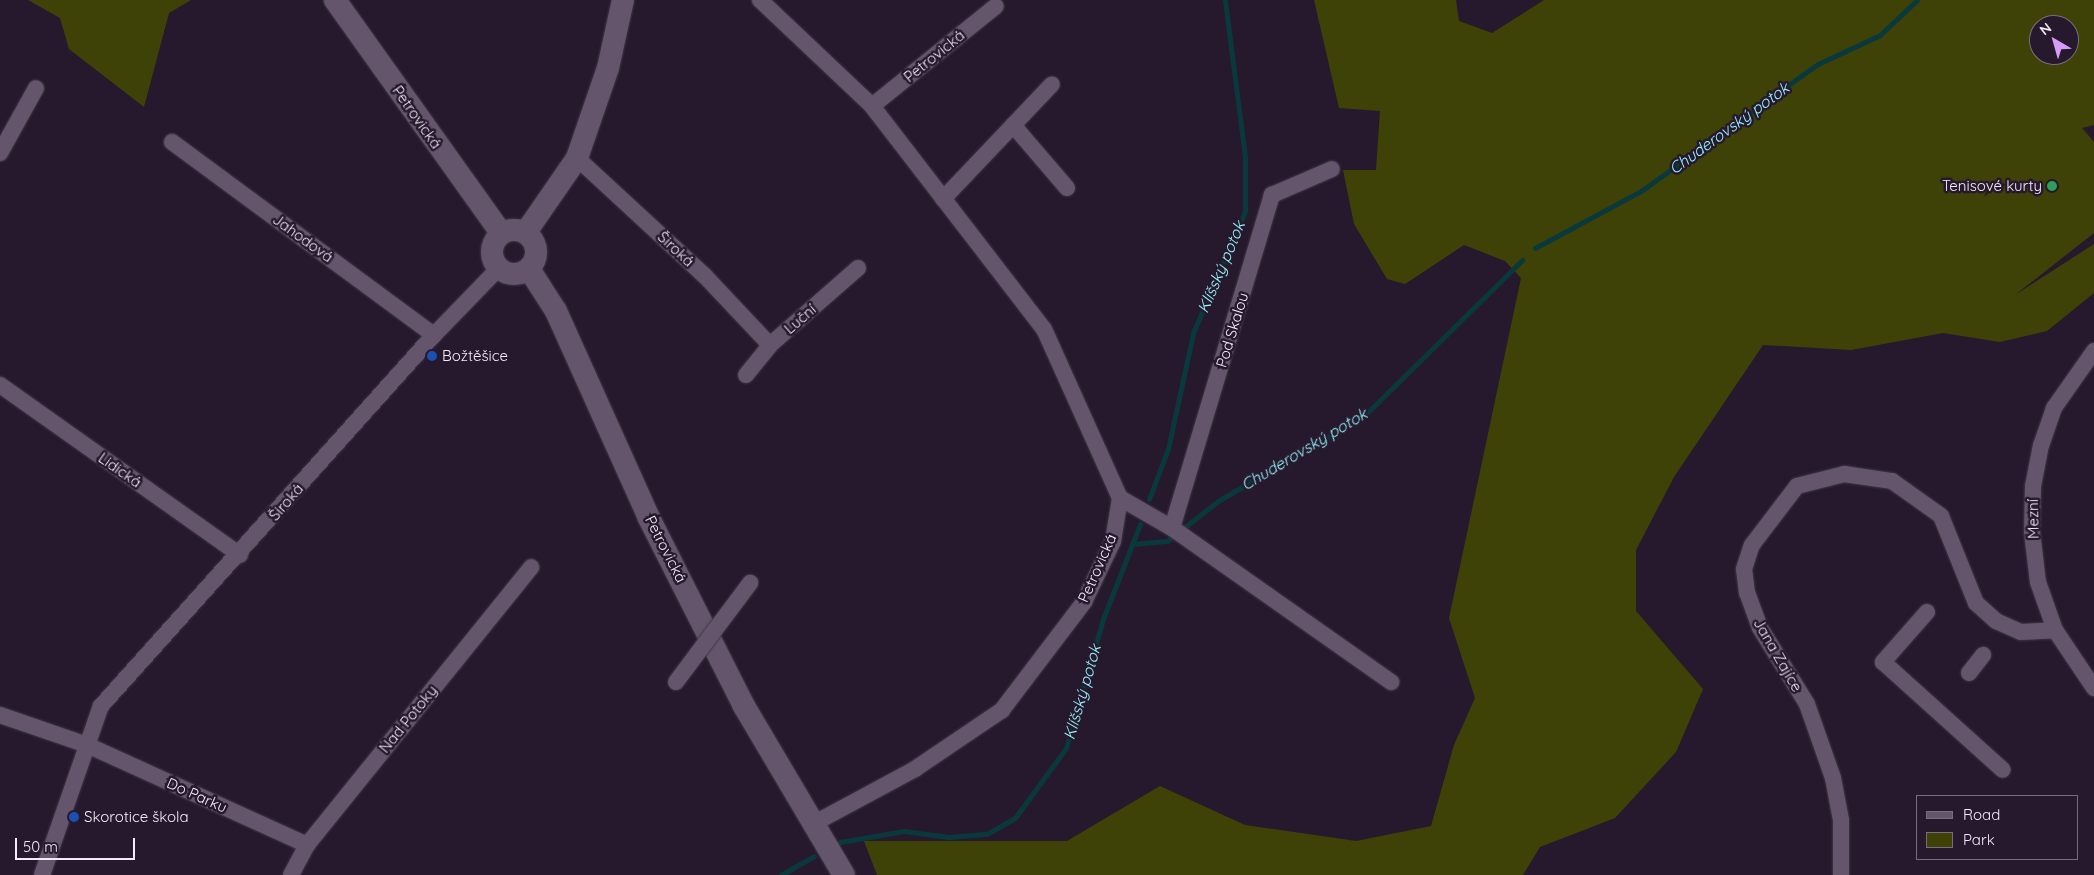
<!DOCTYPE html>
<meta charset="utf-8">
<style>
body{margin:0}
#map{position:relative;width:2094px;height:875px;overflow:hidden;background:#26192d;font-family:Quicksand,sans-serif}
div>[style]{position:absolute}
.green>*{inset:0;background:#3f4206}
.stream>*{height:5px;margin:-2.5px;padding:0 2.5px;transform-origin:2.5px;border-radius:2.5px;background:#0a393d}
.roads{filter:drop-shadow(0 0 1px #413747) drop-shadow(0 0 1px #413747)}
.street>*{height:16px;margin:-8px;padding:0 8px;transform-origin:8px;border-radius:8px;background:#64556d}
.secondary>*{height:22px;margin:-11px;padding:0 11px;transform-origin:11px;border-radius:11px;background:#64556d}
.secondary>.ring{margin:-11px;padding:0;box-sizing:content-box;background:none;border:22px solid #64556d;border-radius:50%}
.bridges{filter:drop-shadow(0 0 1px #413747) drop-shadow(0 0 1px #413747)}
.street-bridge>*{height:16px;margin:-8px;padding:0 8px;transform-origin:8px;border-radius:8px;background:#64556d}
.dots>*{width:14px;height:14px;translate:-50% -50%;box-sizing:border-box;border:2px solid #26192d;border-radius:50%}
span{translate:-50% -50%;white-space:nowrap;text-align:center;line-height:1.15;-webkit-text-stroke:5px #26192d;paint-order:stroke}
.street-label{font-size:15px;color:#f4ebf9}
.poi-label{font-size:15px;color:#f4ebf9}
.right{translate:-100% -50%;text-align:right}
.left{translate:0 -50%;text-align:left}
.water-label{font-size:16px;color:#95f3fe;font-style:italic}
.legend{position:absolute;left:1916px;top:795px;width:162px;height:65px;box-sizing:border-box;background:#26192d;border:1px solid #786d7f;margin:0;padding:6px 9px;list-style:none;font-size:15px;color:#f4ebf9}
.legend li{display:flex;align-items:center;gap:10px;height:25px}
.legend b{width:25px;border:1px solid #786d7f}
.north{position:absolute;left:2029px;top:15px;width:50px;height:50px;box-sizing:border-box;background:#26192d;border:1px solid #786d7f;border-radius:50%;rotate:322deg;font-size:14px;font-weight:700;line-height:20px;text-align:center;color:#f4ebf9}
.north::after{content:'';display:block;margin:auto;width:18px;height:22px;background:#d69bfa;clip-path:polygon(50% 0,100% 100%,50% 72%,0 100%)}
.scale{position:absolute;left:15px;top:838px;width:120px;height:22px;box-sizing:border-box;border:2px solid #f4ebf9;border-top:0;padding-left:6px;font-size:15px;line-height:18px;white-space:nowrap;color:#f4ebf9;-webkit-text-stroke:4px #26192d;paint-order:stroke}
</style>
<div id="map">
<div class="green">
<i style="clip-path:polygon(28px 0,191px 0,169px 13px,144px 107px,69px 49px,60px 18px)"></i>
<i style="clip-path:polygon(evenodd,1314px 0,1456px 0,1459px 21px,1492px 33px,1544px 0,2094px 0,2094px 125px,2082px 128px,2094px 142px,2094px 233px,2015px 295px,2094px 244px,2094px 293px,2047px 331px,2000px 342px,1943px 333px,1851px 350px,1763px 345px,1674px 477px,1636px 550px,1636px 611px,1703px 689px,1676px 752px,1615px 818px,1540px 847px,1523px 875px,877px 875px,864px 841px,1067px 841px,1160px 786px,1245px 825px,1356px 841px,1431px 826px,1454px 745px,1475px 698px,1449px 618px,1521px 278px,1505px 261px,1464px 245px,1405px 284px,1387px 279px,1354px 224px,1343px 170px,1376px 170px,1380px 111px,1339px 108px,1314px 0,2039px 25px,2069px 25px,2069px 55px,2039px 55px,2039px 25px)"></i>
</div>
<div class="stream">
<i style="left:1535px;top:248px;width:120px;rotate:-28.3deg"></i>
<i style="left:1641px;top:191px;width:218px;rotate:-35.7deg"></i>
<i style="left:1818px;top:64px;width:68px;rotate:-25.1deg"></i>
<i style="left:1880px;top:35px;width:51px;rotate:-43.4deg"></i>
<i style="left:1149px;top:499px;width:53px;rotate:-69.2deg"></i>
<i style="left:1168px;top:449px;width:119px;rotate:-77.8deg"></i>
<i style="left:1193px;top:333px;width:133px;rotate:-66.9deg"></i>
<i style="left:1245px;top:211px;width:54px;rotate:-90deg"></i>
<i style="left:1245px;top:157px;width:158px;rotate:-97.3deg"></i>
<i style="left:1132px;top:544px;width:35px;rotate:-5deg"></i>
<i style="left:1167px;top:541px;width:65px;rotate:-38.1deg"></i>
<i style="left:1218px;top:501px;width:170px;rotate:-30.3deg"></i>
<i style="left:1365px;top:415px;width:221px;rotate:-44.6deg"></i>
<i style="left:840px;top:842px;width:65px;rotate:-9.8deg"></i>
<i style="left:904px;top:831px;width:45px;rotate:7.6deg"></i>
<i style="left:949px;top:837px;width:38px;rotate:-5deg"></i>
<i style="left:987px;top:834px;width:32px;rotate:-30deg"></i>
<i style="left:1015px;top:818px;width:87px;rotate:-53.9deg"></i>
<i style="left:1066px;top:748px;width:134px;rotate:-74deg"></i>
<i style="left:1103px;top:619px;width:102px;rotate:-68.7deg"></i>
<i style="left:781px;top:875px;width:38px;rotate:-30deg"></i>
</div>
<div class="roads">
<div class="street">
<i style="left:760px;top:0;width:154px;rotate:43.4deg"></i>
<i style="left:872px;top:106px;width:282px;rotate:52.4deg"></i>
<i style="left:1044px;top:329px;width:185px;rotate:65.8deg"></i>
<i style="left:1120px;top:498px;width:44px;rotate:99.2deg"></i>
<i style="left:1113px;top:541px;width:68px;rotate:115.4deg"></i>
<i style="left:1084px;top:602px;width:136px;rotate:127.2deg"></i>
<i style="left:1002px;top:710px;width:105px;rotate:145.9deg"></i>
<i style="left:915px;top:769px;width:118px;rotate:151.7deg"></i>
<i style="left:872px;top:106px;width:159px;rotate:-38.9deg"></i>
<i style="left:1013px;top:125px;width:83px;rotate:49.4deg"></i>
<i style="left:172px;top:142px;width:325px;rotate:36.4deg"></i>
<i style="left:0;top:153px;width:74px;rotate:-61deg"></i>
<i style="left:577px;top:158px;width:173px;rotate:42.7deg"></i>
<i style="left:704px;top:275px;width:96px;rotate:46.7deg"></i>
<i style="left:943px;top:199px;width:158px;rotate:-46.5deg"></i>
<i style="left:2094px;top:351px;width:70px;rotate:125.1deg"></i>
<i style="left:2054px;top:408px;width:39px;rotate:109deg"></i>
<i style="left:2041px;top:445px;width:42px;rotate:101deg"></i>
<i style="left:2033px;top:486px;width:46px;rotate:91.2deg"></i>
<i style="left:2032px;top:532px;width:50px;rotate:83.2deg"></i>
<i style="left:2038px;top:582px;width:51px;rotate:70.5deg"></i>
<i style="left:2055px;top:630px;width:70px;rotate:56.1deg"></i>
<i style="left:746px;top:375px;width:38px;rotate:-51deg"></i>
<i style="left:770px;top:345px;width:117px;rotate:-41.2deg"></i>
<i style="left:0;top:385px;width:294px;rotate:35.3deg"></i>
<i style="left:1120px;top:498px;width:60px;rotate:30deg"></i>
<i style="left:1172px;top:528px;width:268px;rotate:35.1deg"></i>
<i style="left:1172px;top:528px;width:348px;rotate:-73.3deg"></i>
<i style="left:1272px;top:195px;width:65px;rotate:-23.4deg"></i>
<i style="left:1927px;top:612px;width:67px;rotate:131.3deg"></i>
<i style="left:1883px;top:662px;width:161px;rotate:42deg"></i>
<i style="left:1969px;top:673px;width:23px;rotate:-52deg"></i>
<i style="left:0;top:715px;width:92px;rotate:19deg"></i>
<i style="left:87px;top:745px;width:242px;rotate:24.4deg"></i>
<i style="left:42px;top:875px;width:179px;rotate:-70.8deg"></i>
<i style="left:101px;top:706px;width:499px;rotate:-48.1deg"></i>
<i style="left:434px;top:335px;width:93px;rotate:-45.9deg"></i>
<i style="left:291px;top:875px;width:34px;rotate:-62deg"></i>
<i style="left:307px;top:845px;width:357px;rotate:-51.1deg"></i>
<i style="left:1841px;top:875px;width:55px;rotate:-90deg"></i>
<i style="left:1841px;top:820px;width:43px;rotate:-100.8deg"></i>
<i style="left:1833px;top:778px;width:78px;rotate:-109.4deg"></i>
<i style="left:1807px;top:704px;width:89px;rotate:-121.7deg"></i>
<i style="left:1760px;top:628px;width:37px;rotate:-110deg"></i>
<i style="left:1747px;top:593px;width:24px;rotate:-97deg"></i>
<i style="left:1744px;top:569px;width:25px;rotate:-72deg"></i>
<i style="left:1752px;top:545px;width:74px;rotate:-52.7deg"></i>
<i style="left:1797px;top:486px;width:49px;rotate:-14.3deg"></i>
<i style="left:1844px;top:474px;width:49px;rotate:8.3deg"></i>
<i style="left:1892px;top:481px;width:60px;rotate:35.5deg"></i>
<i style="left:1941px;top:516px;width:94px;rotate:68.1deg"></i>
<i style="left:1976px;top:603px;width:27px;rotate:42deg"></i>
<i style="left:1996px;top:621px;width:27px;rotate:24deg"></i>
<i style="left:2021px;top:632px;width:34px;rotate:-3deg"></i>
</div>
<div class="secondary">
<i style="left:335px;top:0;width:286px;rotate:54.5deg"></i>
<i class="ring" style="left:492px;top:230px;width:22px;height:22px"></i>
<i style="left:526px;top:232px;width:90px;rotate:-55.4deg"></i>
<i style="left:577px;top:158px;width:95px;rotate:-71deg"></i>
<i style="left:608px;top:68px;width:70px;rotate:-77.6deg"></i>
<i style="left:529px;top:269px;width:50px;rotate:57.3deg"></i>
<i style="left:556px;top:311px;width:227px;rotate:65.8deg"></i>
<i style="left:649px;top:518px;width:211px;rotate:63.2deg"></i>
<i style="left:744px;top:706px;width:196px;rotate:59.4deg"></i>
</div>
</div>
<div class="bridges">
<div class="street-bridge">
<i style="left:676px;top:682px;width:124px;rotate:-53.2deg"></i>
</div>
</div>
<div class="dots">
<i style="left:2052px;top:186px;background:#2e9e5b"></i>
<i style="left:432px;top:356px;background:#1a4fb4"></i>
<i style="left:74px;top:817px;background:#1a4fb4"></i>
</div>
<div class="street-label">
<span style="left:934px;top:56px;rotate:-39deg">Petrovická</span>
<span style="left:417px;top:117px;rotate:55deg">Petrovická</span>
<span style="left:303px;top:238px;rotate:36deg">Jahodová</span>
<span style="left:676px;top:249px;rotate:43deg">Široká</span>
<span style="left:800px;top:319px;rotate:-41deg">Luční</span>
<span style="left:1232px;top:330px;rotate:-73deg">Pod Skalou</span>
<span style="left:120px;top:470px;rotate:35deg">Lidická</span>
<span style="left:286px;top:502px;rotate:-49deg">Široká</span>
<span style="left:2033px;top:519px;rotate:-91deg">Mezní</span>
<span style="left:666px;top:549px;rotate:63deg">Petrovická</span>
<span style="left:1097px;top:568px;rotate:-66deg">Petrovická</span>
<span style="left:1778px;top:655px;rotate:60deg">Jana Zajíce</span>
<span style="left:408px;top:719px;rotate:-51deg">Nad Potoky</span>
<span style="left:197px;top:795px;rotate:24deg">Do Parku</span>
</div>
<div class="poi-label">
<span class="right" style="left:2042px;top:186px">Tenisové kurty</span>
<span class="left" style="left:442px;top:356px">Božtěšice</span>
<span class="left" style="left:84px;top:817px">Skorotice škola</span>
</div>
<div class="water-label">
<span style="left:1729px;top:128px;rotate:-36deg">Chuderovský potok</span>
<span style="left:1221px;top:267px;rotate:-67deg">Klíšský potok</span>
<span style="left:1304px;top:449px;rotate:-31deg">Chuderovský potok</span>
<span style="left:1082px;top:692px;rotate:-74deg">Klíšský potok</span>
</div>
<ul class="legend">
<li><b style="height:6px;background:#64556d"></b>Road</li>
<li><b style="height:14px;background:#3f4206"></b>Park</li>
</ul>
<div class="north">N</div>
<div class="scale">50 m</div>
</div>
